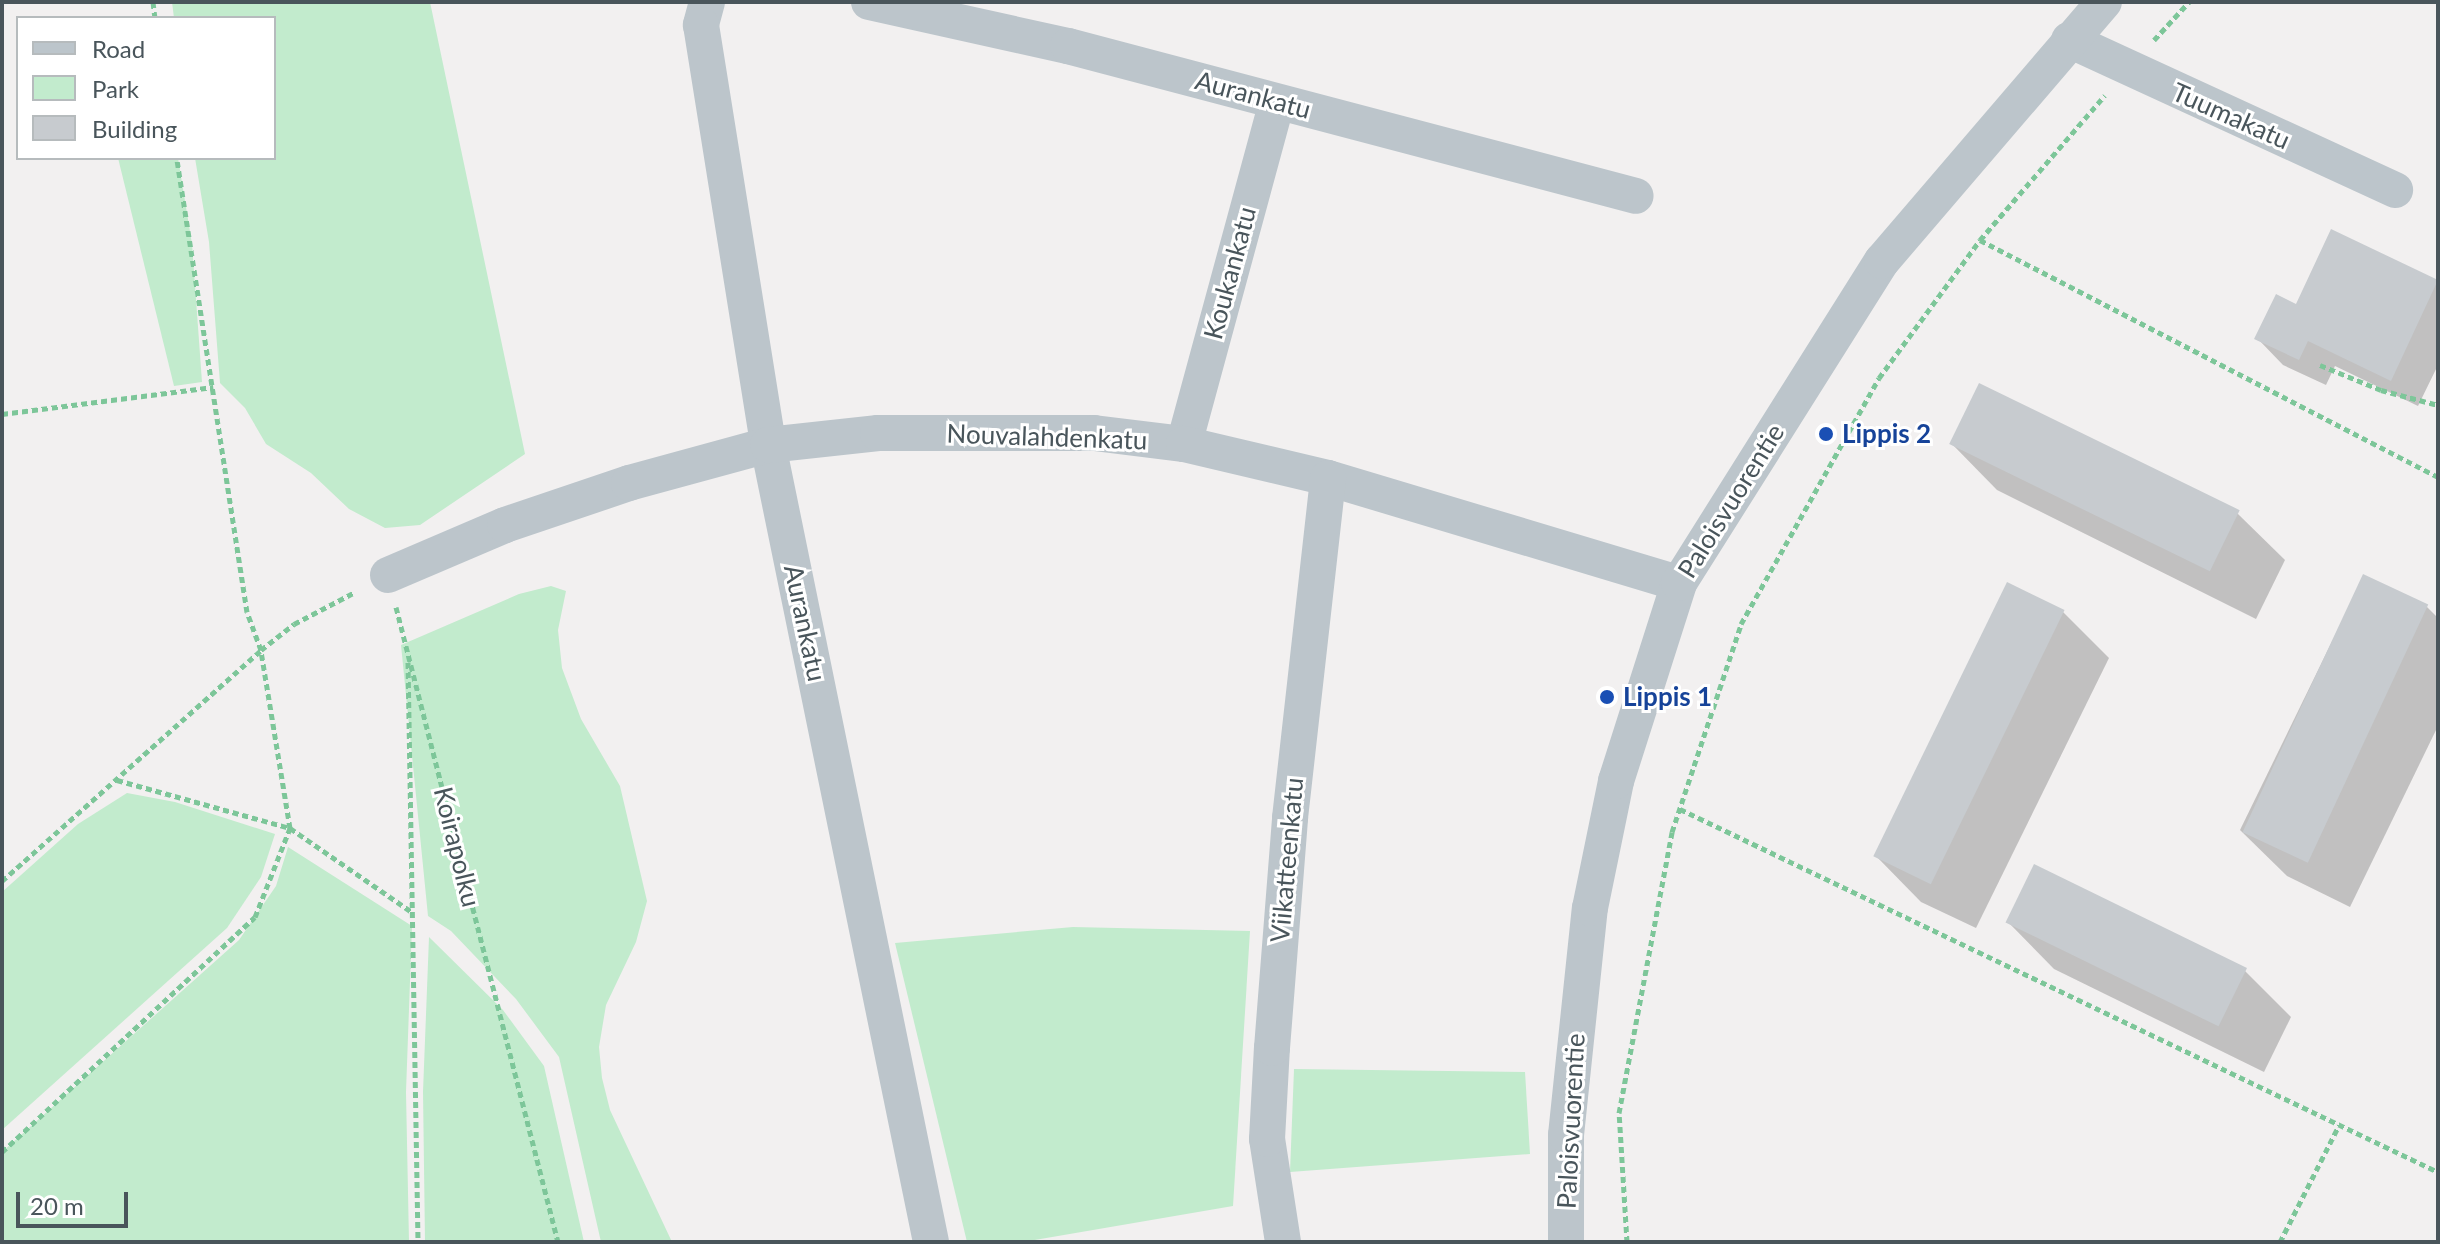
<!DOCTYPE html>
<style>
body{margin:0}
#map{position:relative;width:2440px;height:1244px;overflow:hidden;background:#f2f0f0;font-family:Lato,sans-serif}
div>[style]{position:absolute}
.green>*{inset:0;background:#c2ebcd}
.shadow>*{inset:0;background:#0003}
.building>*{inset:0;background:#c7cbcf;transform-origin:0 0}
.path>*{height:5px;margin-top:-2.5px;transform-origin:0;background:repeating-linear-gradient(90deg,#7dc699 0 6px,transparent 0 10px)}
.minor>*{height:36px;margin:-18px;padding:0 18px;transform-origin:18px;border-radius:18px;background:#bcc5cb}
.dots>*{width:22px;height:22px;translate:-50% -50%;box-sizing:border-box;border:4px solid #fff;border-radius:50%}
span{translate:-50% -50%;white-space:nowrap;text-align:center;line-height:1.15;-webkit-text-stroke:6px #fff;paint-order:stroke}
.street-label{font-size:26px;color:#49555b}
.transit-label{font-size:26px;color:#164399;font-weight:700}
.left{translate:0 -50%;text-align:left}
.frame{position:absolute;inset:0;border:4px solid #49555b;pointer-events:none}
.legend{position:absolute;left:16px;top:16px;width:260px;height:144px;box-sizing:border-box;background:#fff;border:2px solid #b6bbbd;margin:0;padding:10px 14px;list-style:none;font-size:24px;color:#49555b}
.legend li{display:flex;align-items:center;gap:16px;height:40px}
.legend b{width:40px;border:2px solid #b6bbbd}
.scale{position:absolute;left:16px;top:1192px;width:112px;height:36px;box-sizing:border-box;border:4px solid #49555b;border-top:0;padding-left:10px;font-size:24px;line-height:28px;white-space:nowrap;color:#49555b;-webkit-text-stroke:6px #fff;paint-order:stroke}
</style>
<div id="map">
<div class="green">
<i style="clip-path:polygon(172px 2px,430px 2px,525px 454px,420px 525px,385px 528px,349px 509px,311px 473px,266px 444px,245px 408px,220px 383px,209px 242px,195px 158px,274px 158px,274px 18px,174px 18px)"></i>
<i style="clip-path:polygon(118px 158px,178px 158px,192px 244px,202px 382px,174px 386px)"></i>
<i style="clip-path:polygon(551px 586px,566px 591px,558px 630px,562px 668px,581px 719px,620px 786px,647px 901px,636px 942px,606px 1005px,599px 1047px,602px 1078px,610px 1110px,672px 1242px,601px 1242px,559px 1057px,516px 999px,451px 931px,428px 916px,401px 645px,519px 594px)"></i>
<i style="clip-path:polygon(127px 793px,175px 802px,275px 834px,261px 877px,227px 928px,2px 1130px,2px 892px,78px 824px)"></i>
<i style="clip-path:polygon(288px 847px,412px 926px,406px 1092px,409px 1242px,2px 1242px,2px 1152px,239px 940px,276px 886px)"></i>
<i style="clip-path:polygon(1073px 927px,1250px 931px,1233px 1206px,1023px 1242px,967px 1242px,895px 943px)"></i>
<i style="clip-path:polygon(429px 937px,503px 1010px,544px 1066px,584px 1242px,425px 1242px,423px 1092px)"></i>
<i style="clip-path:polygon(1294px 1069px,1525px 1072px,1530px 1154px,1290px 1172px)"></i>
</div>
<div class="shadow">
<i style="clip-path:polygon(2332px 232px,2438px 282px,2438px 365px,2418px 406px,2335px 366px,2326px 385px,2283px 365px,2257px 338px,2297px 306px)"></i>
<i style="clip-path:polygon(1951px 443px,2238px 514px,2285px 560px,2256px 619px,1997px 490px)"></i>
<i style="clip-path:polygon(2364px 576px,2427px 607px,2438px 618px,2438px 726px,2350px 907px,2287px 876px,2240px 830px)"></i>
<i style="clip-path:polygon(2062px 611px,2109px 658px,1976px 928px,1921px 902px,1875px 855px)"></i>
<i style="clip-path:polygon(2008px 922px,2244px 970px,2291px 1017px,2264px 1072px,2054px 969px)"></i>
</div>
<div class="building">
<i style="clip-path:polygon(2331px 229px,2438px 280px,2391px 381px,2308px 341px,2299px 360px,2254px 339px,2276px 294px,2296px 304px)"></i>
<i style="left:1979px;top:383px;width:290px;height:68px;rotate:26deg"></i>
<i style="left:2363px;top:574px;width:72px;height:285px;rotate:25deg"></i>
<i style="left:2007px;top:582px;width:64px;height:305px;rotate:26deg"></i>
<i style="left:2034px;top:864px;width:237px;height:65px;rotate:26deg"></i>
</div>
<div class="path">
<i style="left:153px;top:2px;width:16px;rotate:83deg"></i>
<i style="left:2154px;top:40px;width:52px;rotate:-47.4deg"></i>
<i style="left:1980px;top:240px;width:516px;rotate:27.36deg"></i>
<i style="left:2320px;top:365px;width:66px;rotate:22.3deg"></i>
<i style="left:2381px;top:390px;width:59px;rotate:14.7deg"></i>
<i style="left:2px;top:414px;width:213px;rotate:-7.3deg"></i>
<i style="left:396px;top:607px;width:655px;rotate:75.69deg"></i>
<i style="left:408px;top:662px;width:580px;rotate:89.01deg"></i>
<i style="left:117px;top:780px;width:180px;rotate:15.5deg"></i>
<i style="left:290px;top:828px;width:150px;rotate:34.6deg"></i>
<i style="left:1680px;top:809px;width:840px;rotate:25.59deg"></i>
<i style="left:2px;top:881px;width:347px;rotate:-41.7deg"></i>
<i style="left:261px;top:650px;width:42px;rotate:-38.2deg"></i>
<i style="left:294px;top:624px;width:69px;rotate:-27.7deg"></i>
<i style="left:2px;top:1152px;width:345px;rotate:-42.9deg"></i>
<i style="left:255px;top:917px;width:96px;rotate:-68.5deg"></i>
<i style="left:290px;top:828px;width:180px;rotate:-99.3deg"></i>
<i style="left:261px;top:650px;width:40px;rotate:-110.2deg"></i>
<i style="left:247px;top:612px;width:459px;rotate:-98.8deg"></i>
<i style="left:1627px;top:1242px;width:129px;rotate:-93.5deg"></i>
<i style="left:1619px;top:1113px;width:286px;rotate:-79.3deg"></i>
<i style="left:1672px;top:832px;width:219px;rotate:-71.6deg"></i>
<i style="left:1741px;top:624px;width:282px;rotate:-60.7deg"></i>
<i style="left:1879px;top:378px;width:171px;rotate:-53.8deg"></i>
<i style="left:1980px;top:240px;width:191px;rotate:-49.2deg"></i>
<i style="left:2280px;top:1242px;width:131px;rotate:-63.2deg"></i>
</div>
<div class="minor">
<i style="left:707px;top:2px;width:24px;rotate:105deg"></i>
<i style="left:701px;top:25px;width:425px;rotate:80.9deg"></i>
<i style="left:768px;top:445px;width:813px;rotate:78.44deg"></i>
<i style="left:869px;top:2px;width:204px;rotate:12.5deg"></i>
<i style="left:1068px;top:46px;width:587px;rotate:14.79deg"></i>
<i style="left:2069px;top:40px;width:359px;rotate:24.7deg"></i>
<i style="left:1184px;top:444px;width:354px;rotate:-74.8deg"></i>
<i style="left:388px;top:575px;width:127px;rotate:-23.1deg"></i>
<i style="left:505px;top:525px;width:131px;rotate:-18.7deg"></i>
<i style="left:629px;top:483px;width:144px;rotate:-15.3deg"></i>
<i style="left:768px;top:445px;width:111px;rotate:-6.2deg"></i>
<i style="left:878px;top:433px;width:216px"></i>
<i style="left:1094px;top:433px;width:91px;rotate:7deg"></i>
<i style="left:1184px;top:444px;width:148px;rotate:13.3deg"></i>
<i style="left:1328px;top:478px;width:366px;rotate:16.7deg"></i>
<i style="left:1283px;top:1242px;width:104px;rotate:-98.8deg"></i>
<i style="left:1267px;top:1139px;width:91px;rotate:-86.9deg"></i>
<i style="left:1272px;top:1048px;width:231px;rotate:-85.5deg"></i>
<i style="left:1290px;top:818px;width:342px;rotate:-83.6deg"></i>
<i style="left:1566px;top:1242px;width:107px;rotate:-90deg"></i>
<i style="left:1566px;top:1135px;width:228px;rotate:-84deg"></i>
<i style="left:1590px;top:908px;width:130px;rotate:-78.4deg"></i>
<i style="left:1616px;top:781px;width:208px;rotate:-72.3deg"></i>
<i style="left:1679px;top:583px;width:381px;rotate:-57.8deg"></i>
<i style="left:1882px;top:261px;width:341px;rotate:-49.4deg"></i>
</div>
<div class="dots">
<i style="left:1826px;top:434px;background:#1a4fb4"></i>
<i style="left:1607px;top:697px;background:#1a4fb4"></i>
</div>
<div class="street-label">
<span style="left:1253px;top:95px;rotate:15deg">Aurankatu</span>
<span style="left:2231px;top:116px;rotate:24deg">Tuumakatu</span>
<span style="left:1230px;top:273px;rotate:-75deg">Koukankatu</span>
<span style="left:1047px;top:437px;rotate:2deg">Nouvalahdenkatu</span>
<span style="left:1731px;top:501px;rotate:-58deg">Paloisvuorentie</span>
<span style="left:805px;top:623px;rotate:78deg">Aurankatu</span>
<span style="left:457px;top:847px;rotate:76deg">Koirapolku</span>
<span style="left:1287px;top:860px;rotate:-85deg">Viikatteenkatu</span>
<span style="left:1571px;top:1121px;rotate:-87deg">Paloisvuorentie</span>
</div>
<div class="transit-label">
<span class="left" style="left:1842px;top:434px">Lippis 2</span>
<span class="left" style="left:1623px;top:697px">Lippis 1</span>
</div>
<div class="frame"></div>
<ul class="legend">
<li><b style="height:10px;background:#bcc5cb"></b>Road</li>
<li><b style="height:22px;background:#c2ebcd"></b>Park</li>
<li><b style="height:22px;background:#c7cbcf"></b>Building</li>
</ul>
<div class="scale">20 m</div>
</div>
